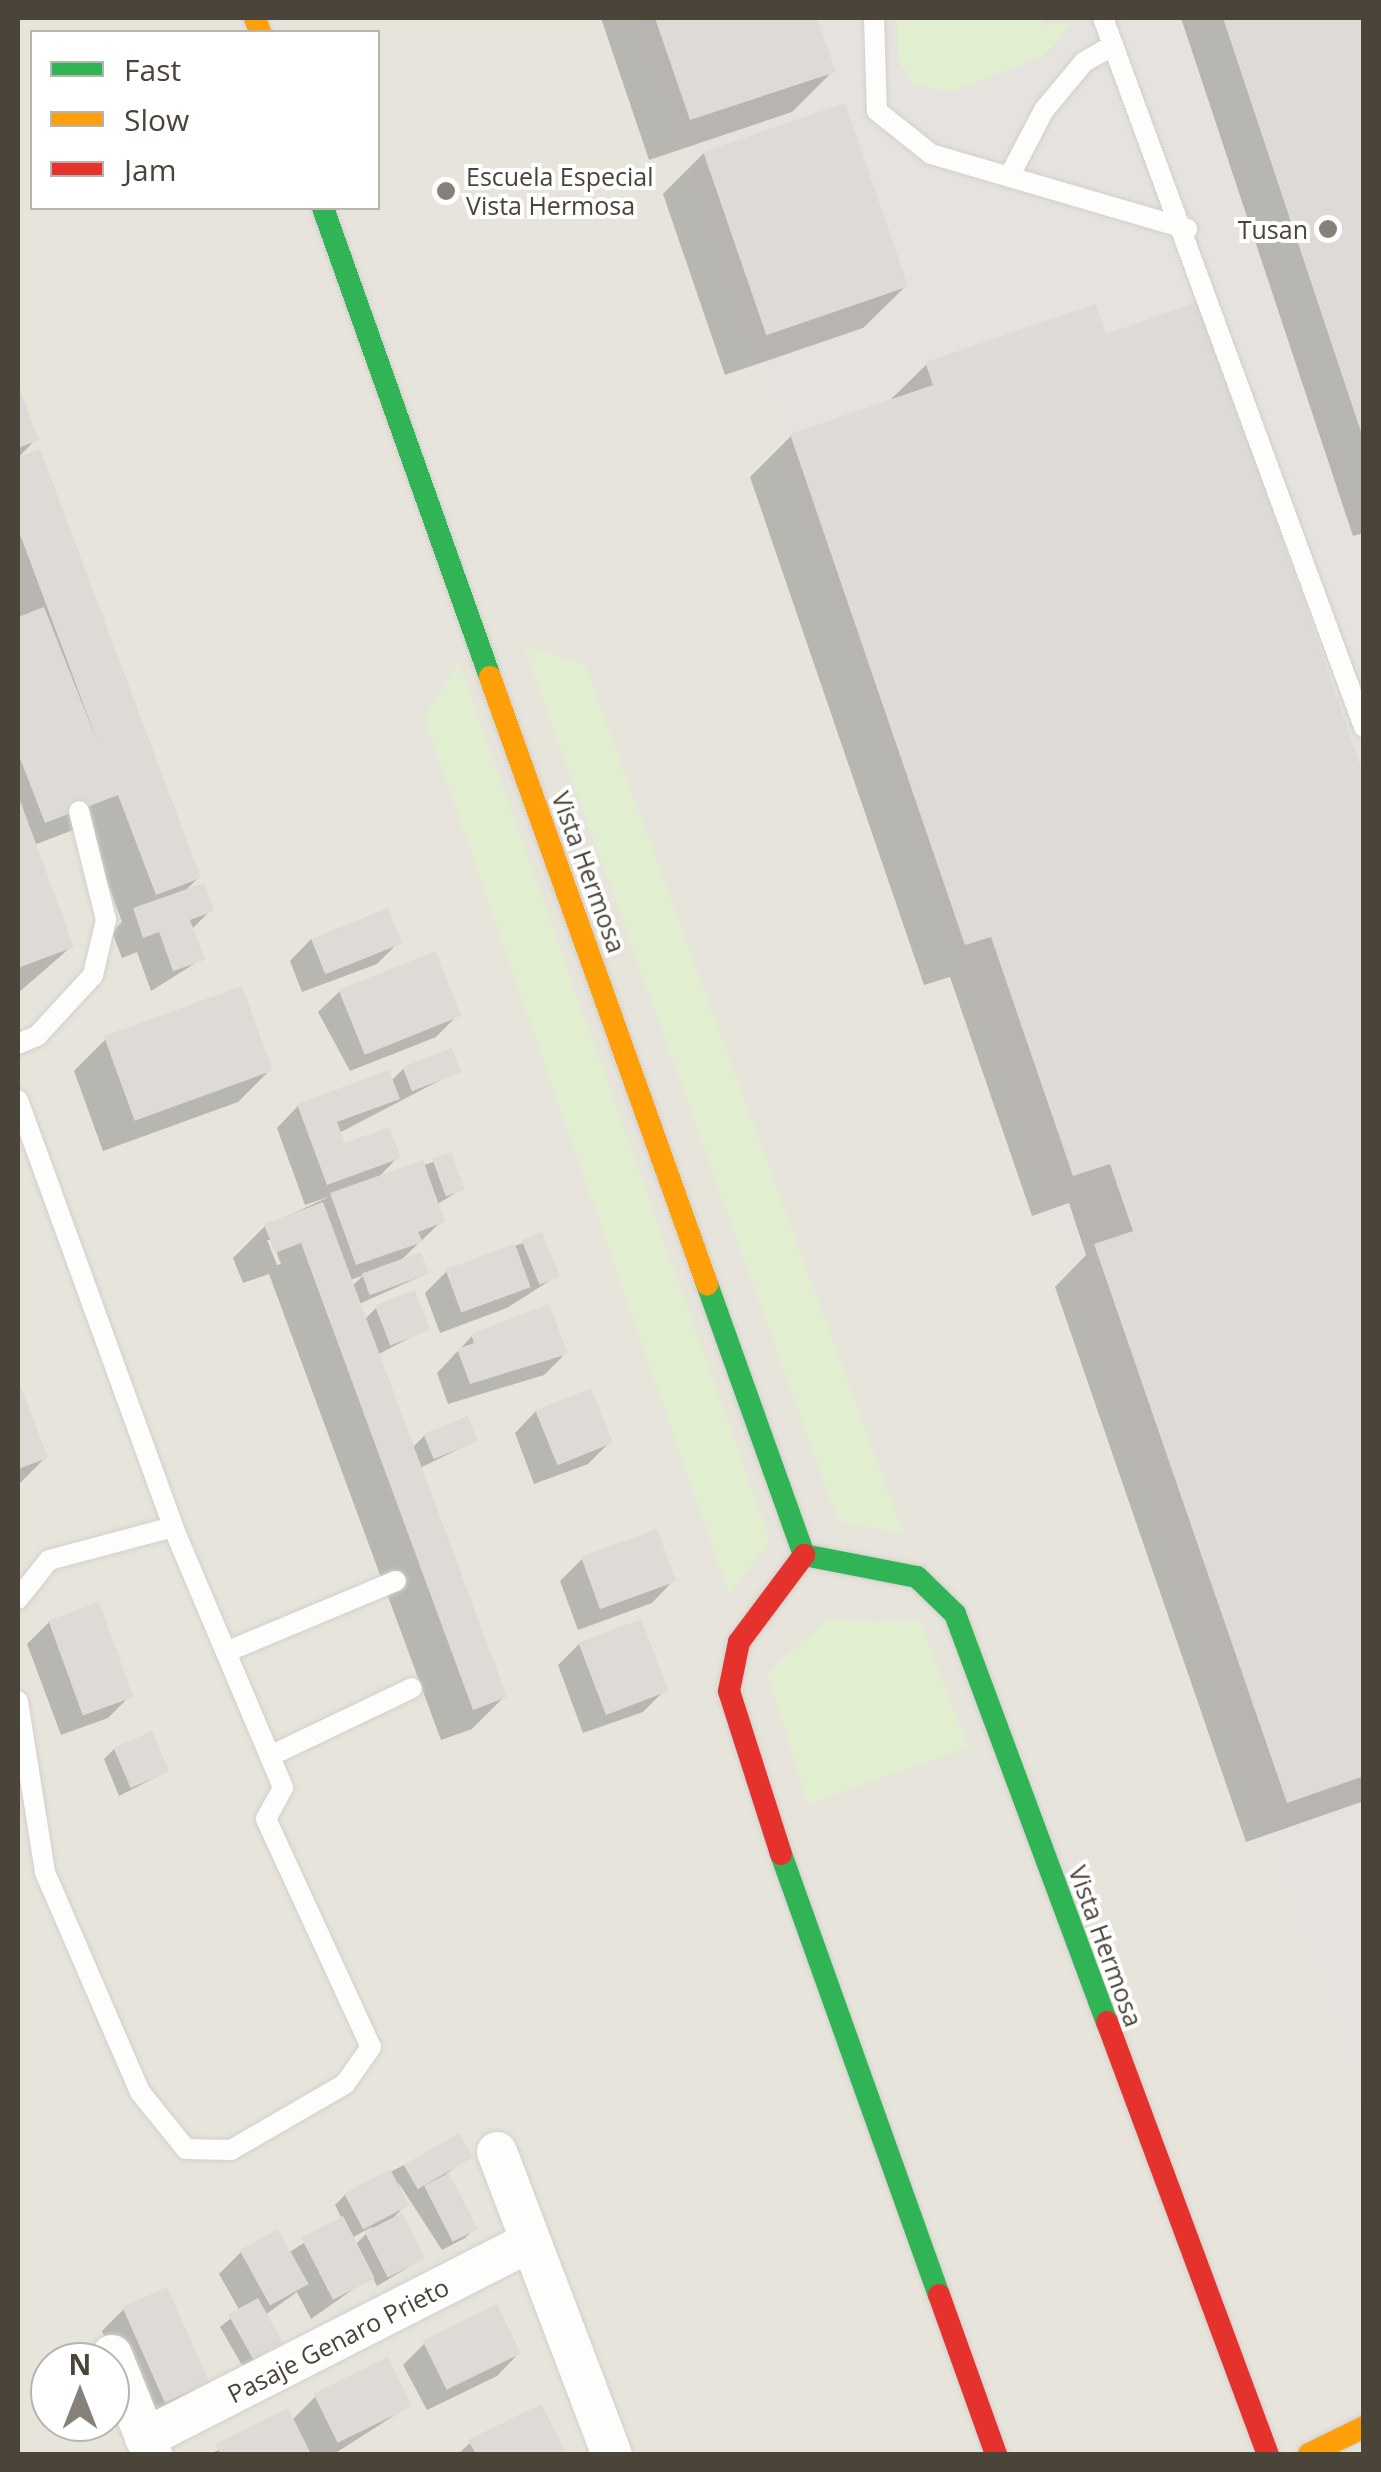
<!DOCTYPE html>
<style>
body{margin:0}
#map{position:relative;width:1381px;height:2472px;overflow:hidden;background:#f4f2ee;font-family:"Open Sans",sans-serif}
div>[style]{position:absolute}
.residential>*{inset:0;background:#e7e4dc}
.industrial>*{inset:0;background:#e6e2de}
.green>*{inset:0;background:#e1eecf}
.shadow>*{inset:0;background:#0003}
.building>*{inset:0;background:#dedbd6;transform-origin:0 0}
.roads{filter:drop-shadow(0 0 2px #d2d0cb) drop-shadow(0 0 2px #d2d0cb)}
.lane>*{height:20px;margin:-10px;padding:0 10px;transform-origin:10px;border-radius:10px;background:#fdfdfc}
.street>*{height:40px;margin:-20px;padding:0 20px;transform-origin:20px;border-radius:20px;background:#fdfdfc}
.fast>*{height:22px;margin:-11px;padding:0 11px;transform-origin:11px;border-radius:11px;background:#30b455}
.slow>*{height:22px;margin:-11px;padding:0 11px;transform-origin:11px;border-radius:11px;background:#ff9f0a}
.jam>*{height:22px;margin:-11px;padding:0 11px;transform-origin:11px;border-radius:11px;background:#e5322d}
.dots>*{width:28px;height:28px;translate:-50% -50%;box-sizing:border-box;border:5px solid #fff;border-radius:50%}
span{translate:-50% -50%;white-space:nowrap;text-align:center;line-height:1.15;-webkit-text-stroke:8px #fff;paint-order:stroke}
.poi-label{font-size:25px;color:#4b4439}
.left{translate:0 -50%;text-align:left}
.right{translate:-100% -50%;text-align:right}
.street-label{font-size:25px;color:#4b4439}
.frame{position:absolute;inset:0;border:20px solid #4b4439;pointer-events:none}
.legend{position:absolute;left:30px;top:30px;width:350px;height:180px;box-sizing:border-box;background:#fff;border:2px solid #b7b4b0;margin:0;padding:12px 18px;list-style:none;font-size:30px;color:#4b4439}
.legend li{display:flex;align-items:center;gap:20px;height:50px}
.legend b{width:50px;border:2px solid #b7b4b0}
.north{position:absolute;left:30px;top:2342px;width:100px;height:100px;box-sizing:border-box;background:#fff;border:2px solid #b7b4b0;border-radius:50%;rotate:0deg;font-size:28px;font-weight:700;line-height:40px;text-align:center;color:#4b4439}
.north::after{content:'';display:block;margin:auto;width:35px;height:45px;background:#868178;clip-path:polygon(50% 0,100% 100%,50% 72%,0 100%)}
</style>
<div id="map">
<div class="residential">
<i style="clip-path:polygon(evenodd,18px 18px,1363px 18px,1363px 2454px,18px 2454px,18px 18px,32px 32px,378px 32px,378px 208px,32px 208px,32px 32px,18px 18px,50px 2362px,110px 2362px,110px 2422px,50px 2422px,50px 2362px)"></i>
</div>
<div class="industrial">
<i style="clip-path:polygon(639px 18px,1184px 18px,1363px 536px,1363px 2117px)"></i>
</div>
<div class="green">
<i style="clip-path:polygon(897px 18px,1041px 18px,1044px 25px,1072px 22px,1044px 56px,951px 92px,913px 84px,897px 59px)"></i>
<i style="clip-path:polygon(524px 646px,585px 665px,904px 1535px,838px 1521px)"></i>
<i style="clip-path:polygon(459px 663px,770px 1540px,729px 1594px,424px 717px)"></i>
<i style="clip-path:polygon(826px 1620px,920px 1622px,968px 1747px,808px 1804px,767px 1674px)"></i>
</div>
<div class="shadow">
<i style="clip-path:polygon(601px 18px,815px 18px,833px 71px,792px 112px,649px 160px)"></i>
<i style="clip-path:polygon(1181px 18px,1364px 18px,1364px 533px,1353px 536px)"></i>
<i style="clip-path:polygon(704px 153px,905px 287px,863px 328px,725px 375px,663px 194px)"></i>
<i style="clip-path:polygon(1104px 337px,1364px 784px,1364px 1801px,1246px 1842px,1055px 1287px,1086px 1255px,1069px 1203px,1032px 1216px,950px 977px,924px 985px,750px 477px,791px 436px,887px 403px,926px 365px)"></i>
<i style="clip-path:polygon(18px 391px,36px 439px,18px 458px)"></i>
<i style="clip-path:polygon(38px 452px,198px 878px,183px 893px,211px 910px,191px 930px,202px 959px,151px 991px,137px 952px,122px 958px,112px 932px,122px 922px,86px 825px,34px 845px,71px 947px,18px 993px,18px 459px)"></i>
<i style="clip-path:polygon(311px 939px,399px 942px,377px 964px,302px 992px,290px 961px)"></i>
<i style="clip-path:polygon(340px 991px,458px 1015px,436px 1037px,350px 1071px,318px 1012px)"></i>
<i style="clip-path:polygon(106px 1039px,270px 1070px,238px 1102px,103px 1151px,74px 1071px)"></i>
<i style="clip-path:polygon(evenodd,404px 1068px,458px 1071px,339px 1133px,344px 1146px,398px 1157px,376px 1180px,433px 1162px,462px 1189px,436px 1205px,442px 1221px,398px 1263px,426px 1274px,359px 1304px,364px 1320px,377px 1307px,427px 1329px,377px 1355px,412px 1448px,424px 1436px,475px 1441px,420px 1468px,504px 1697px,472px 1729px,441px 1740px,269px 1274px,243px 1283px,233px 1258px,265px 1226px,331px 1196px,305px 1205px,277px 1128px,298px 1106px,391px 1081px,404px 1068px,267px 1240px,272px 1240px,281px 1264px,277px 1265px,267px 1240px,404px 1068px,364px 1275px,352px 1286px,350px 1280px,364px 1275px)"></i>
<i style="clip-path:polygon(523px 1243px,557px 1276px,507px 1308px,440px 1333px,425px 1293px,447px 1271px)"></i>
<i style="clip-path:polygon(472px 1336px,565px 1354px,544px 1375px,448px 1404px,437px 1373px)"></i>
<i style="clip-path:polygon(18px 1385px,45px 1458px,18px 1485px)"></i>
<i style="clip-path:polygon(536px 1411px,610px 1442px,588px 1464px,534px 1484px,515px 1433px)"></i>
<i style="clip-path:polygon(582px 1559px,673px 1581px,652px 1603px,578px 1630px,560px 1581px)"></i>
<i style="clip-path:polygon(49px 1622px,130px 1696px,108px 1718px,61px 1735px,27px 1644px)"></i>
<i style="clip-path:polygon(579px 1644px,665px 1690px,643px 1712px,583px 1733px,558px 1665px)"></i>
<i style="clip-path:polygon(114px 1749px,166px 1772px,119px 1796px,104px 1759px)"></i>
<i style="clip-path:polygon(evenodd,470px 2157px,446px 2174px,475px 2228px,465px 2238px,442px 2250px,398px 2182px,406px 2205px,390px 2221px,422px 2259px,377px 2286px,372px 2276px,311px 2319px,297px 2292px,265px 2315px,280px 2342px,243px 2367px,220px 2327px,240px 2311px,219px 2274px,241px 2252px,288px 2253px,342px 2219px,335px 2205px,345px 2195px,404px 2165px,470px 2157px,372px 2227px,372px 2228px,355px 2245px,351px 2238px,372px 2227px)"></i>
<i style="clip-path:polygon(124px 2309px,206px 2383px,143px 2423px,102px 2331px)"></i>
<i style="clip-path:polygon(425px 2343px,518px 2354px,497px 2376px,427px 2410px,403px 2365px)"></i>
<i style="clip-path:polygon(316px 2396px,409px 2406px,334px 2454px,209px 2454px,292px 2420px)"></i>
<i style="clip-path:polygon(470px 2443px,563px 2452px,458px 2454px)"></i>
</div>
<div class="building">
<i style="clip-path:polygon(655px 18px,817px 18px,836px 72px,690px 120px)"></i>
<i style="clip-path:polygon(1223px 18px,1364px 18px,1364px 438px,1363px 438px)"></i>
<i style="left:845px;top:103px;width:194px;height:150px;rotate:71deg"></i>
<i style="clip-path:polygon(1200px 301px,1364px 776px,1364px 1776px,1287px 1803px,1094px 1244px,1133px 1231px,1110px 1164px,1073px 1176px,991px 937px,965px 945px,790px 434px,933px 385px,925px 362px,1096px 304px,1106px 334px)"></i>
<i style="clip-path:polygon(18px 384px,39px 440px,18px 448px)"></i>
<i style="clip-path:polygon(40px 449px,201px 878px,156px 895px,118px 795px,45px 823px,18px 753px,18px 617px,44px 607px,99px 746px,18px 529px,18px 457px)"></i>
<i style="clip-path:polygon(18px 795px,74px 947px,18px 968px)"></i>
<i style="clip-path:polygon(204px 883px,214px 911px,190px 920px,205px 960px,173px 971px,159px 932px,143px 938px,133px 908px)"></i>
<i style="left:388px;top:908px;width:38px;height:83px;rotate:68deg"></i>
<i style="left:435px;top:951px;width:70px;height:104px;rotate:68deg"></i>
<i style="left:242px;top:986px;width:90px;height:147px;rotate:70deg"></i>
<i style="left:452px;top:1048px;width:26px;height:53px;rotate:69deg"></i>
<i style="clip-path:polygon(389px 1070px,400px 1099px,337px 1122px,345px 1143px,389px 1127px,401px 1158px,327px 1185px,297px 1104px)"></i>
<i style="left:451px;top:1152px;width:40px;height:20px;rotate:70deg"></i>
<i style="clip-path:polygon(423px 1160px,445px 1222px,418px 1232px,423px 1242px,356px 1265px,330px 1193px)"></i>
<i style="clip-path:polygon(323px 1202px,507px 1697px,473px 1710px,301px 1243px,275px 1253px,264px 1224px)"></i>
<i style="left:542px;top:1232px;width:48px;height:22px;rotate:68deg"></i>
<i style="left:515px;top:1244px;width:46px;height:74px;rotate:70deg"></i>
<i style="left:421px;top:1252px;width:23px;height:63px;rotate:70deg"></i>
<i style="left:415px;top:1290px;width:43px;height:43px;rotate:69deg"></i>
<i style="clip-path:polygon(549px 1304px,568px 1354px,470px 1384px,457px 1349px,474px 1343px,471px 1334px)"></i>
<i style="clip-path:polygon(18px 1379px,48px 1458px,18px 1469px)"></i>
<i style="left:591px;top:1388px;width:59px;height:60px;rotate:68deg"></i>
<i style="left:468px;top:1416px;width:27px;height:48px;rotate:68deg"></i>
<i style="left:657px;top:1529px;width:56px;height:81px;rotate:70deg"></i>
<i style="left:99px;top:1602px;width:101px;height:54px;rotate:70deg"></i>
<i style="left:641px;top:1619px;width:77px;height:67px;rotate:69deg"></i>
<i style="left:152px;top:1731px;width:44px;height:42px;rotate:67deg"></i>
<i style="left:459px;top:2133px;width:28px;height:64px;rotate:60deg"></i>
<i style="left:390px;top:2169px;width:41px;height:52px;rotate:62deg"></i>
<i style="left:449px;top:2173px;width:63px;height:28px;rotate:63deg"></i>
<i style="left:402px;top:2213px;width:51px;height:42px;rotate:63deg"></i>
<i style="left:343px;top:2216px;width:70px;height:47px;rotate:63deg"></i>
<i style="left:278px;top:2229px;width:63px;height:44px;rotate:61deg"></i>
<i style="left:167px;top:2287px;width:105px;height:49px;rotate:66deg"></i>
<i style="left:258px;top:2298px;width:51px;height:34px;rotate:61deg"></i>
<i style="left:497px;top:2304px;width:55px;height:83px;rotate:64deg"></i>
<i style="left:388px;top:2357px;width:55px;height:83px;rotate:64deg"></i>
<i style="clip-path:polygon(541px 2404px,566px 2453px,476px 2454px,468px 2440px)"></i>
<i style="clip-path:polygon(288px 2408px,311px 2454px,221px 2454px,215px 2444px)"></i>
</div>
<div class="roads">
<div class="lane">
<i style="left:874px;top:18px;width:93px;rotate:88.2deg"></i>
<i style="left:877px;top:111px;width:69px;rotate:38.5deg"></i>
<i style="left:931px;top:154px;width:267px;rotate:16.3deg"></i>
<i style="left:1103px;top:18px;width:756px;rotate:69.79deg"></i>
<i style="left:1010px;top:175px;width:73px;rotate:-62.4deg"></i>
<i style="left:1044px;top:110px;width:62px;rotate:-50.2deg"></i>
<i style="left:1084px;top:62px;width:34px;rotate:-30deg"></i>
<i style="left:18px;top:1044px;width:21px;rotate:-23deg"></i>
<i style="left:37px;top:1036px;width:83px;rotate:-47.4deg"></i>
<i style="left:93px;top:975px;width:57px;rotate:-76.7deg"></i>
<i style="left:106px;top:920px;width:112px;rotate:-103.9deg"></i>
<i style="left:18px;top:1100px;width:454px;rotate:70deg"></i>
<i style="left:173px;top:1527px;width:283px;rotate:67.1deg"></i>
<i style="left:283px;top:1788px;width:35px;rotate:119deg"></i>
<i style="left:266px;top:1819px;width:251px;rotate:65.3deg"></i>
<i style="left:371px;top:2047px;width:45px;rotate:125.1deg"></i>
<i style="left:345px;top:2084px;width:132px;rotate:149.9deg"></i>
<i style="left:231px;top:2150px;width:45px;rotate:-178.7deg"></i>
<i style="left:186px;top:2149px;width:73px;rotate:-128.9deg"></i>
<i style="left:140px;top:2092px;width:240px;rotate:-113.4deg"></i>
<i style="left:45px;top:1872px;width:173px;rotate:-99deg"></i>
<i style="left:18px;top:1599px;width:50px;rotate:-51.5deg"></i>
<i style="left:49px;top:1560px;width:128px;rotate:-14.9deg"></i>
<i style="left:226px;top:1652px;width:184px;rotate:-22.7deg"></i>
<i style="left:270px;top:1756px;width:157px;rotate:-25.6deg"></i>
</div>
<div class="street">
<i style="left:497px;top:2152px;width:323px;rotate:69.2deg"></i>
<i style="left:112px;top:2355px;width:107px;rotate:68deg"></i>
<i style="left:145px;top:2438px;width:433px;rotate:-27deg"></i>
</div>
<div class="fast">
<i style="left:323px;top:208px;width:498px;rotate:70.4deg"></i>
<i style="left:707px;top:1284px;width:288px;rotate:70.3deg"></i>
<i style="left:804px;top:1555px;width:115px;rotate:11deg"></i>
<i style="left:917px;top:1577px;width:53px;rotate:44.2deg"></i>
<i style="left:955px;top:1614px;width:435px;rotate:69.6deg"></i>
<i style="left:781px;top:1854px;width:468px;rotate:70.3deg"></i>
</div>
<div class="slow">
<i style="left:255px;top:18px;width:15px;rotate:70deg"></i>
<i style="left:490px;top:677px;width:645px;rotate:70.33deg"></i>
<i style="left:1309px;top:2454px;width:61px;rotate:-26.1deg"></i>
</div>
<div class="jam">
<i style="left:781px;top:1854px;width:171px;rotate:-107.7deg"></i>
<i style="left:729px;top:1691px;width:50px;rotate:-78.5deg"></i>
<i style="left:739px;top:1642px;width:109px;rotate:-53.2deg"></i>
<i style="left:1107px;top:2022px;width:461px;rotate:69.6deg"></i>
<i style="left:939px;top:2295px;width:169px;rotate:70.3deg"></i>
</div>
</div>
<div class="dots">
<i style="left:446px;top:191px;background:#868178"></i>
<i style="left:1328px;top:229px;background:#868178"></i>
</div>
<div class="poi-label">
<span class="left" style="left:466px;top:191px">Escuela Especial<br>Vista Hermosa</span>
<span class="right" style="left:1308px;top:229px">Tusan</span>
</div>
<div class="street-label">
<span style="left:589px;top:872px;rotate:70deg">Vista Hermosa</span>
<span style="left:1106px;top:1946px;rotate:70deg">Vista Hermosa</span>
<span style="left:338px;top:2340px;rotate:-27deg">Pasaje Genaro Prieto</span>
</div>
<div class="frame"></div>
<ul class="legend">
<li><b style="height:12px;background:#30b455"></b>Fast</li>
<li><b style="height:12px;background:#ff9f0a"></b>Slow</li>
<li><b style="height:12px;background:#e5322d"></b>Jam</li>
</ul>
<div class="north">N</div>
</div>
